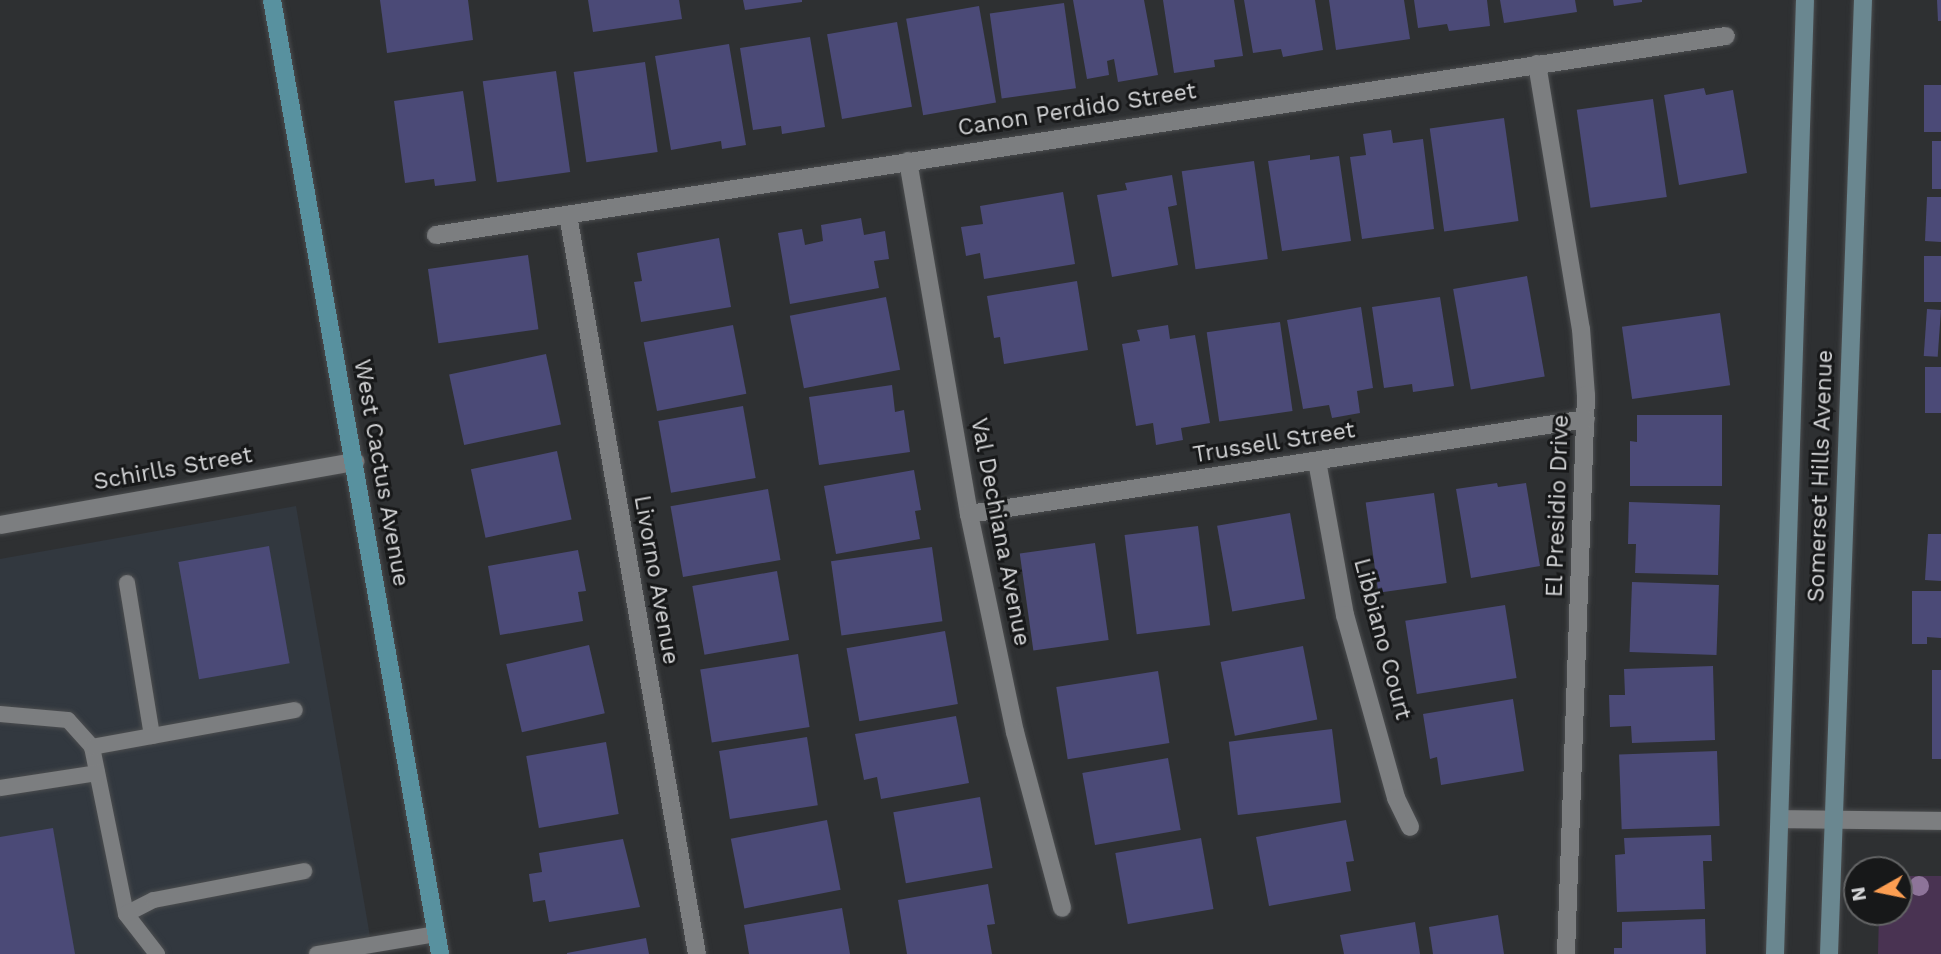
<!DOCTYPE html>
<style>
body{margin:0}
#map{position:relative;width:1941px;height:954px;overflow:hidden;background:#2e3032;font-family:"Work Sans",sans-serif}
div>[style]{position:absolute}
.built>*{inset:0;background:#32383f}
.green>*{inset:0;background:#493352}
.building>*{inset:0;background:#4b4a77;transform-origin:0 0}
.roads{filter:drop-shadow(0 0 2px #4b4d4f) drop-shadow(0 0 2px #4b4d4f)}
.service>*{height:16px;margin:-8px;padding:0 8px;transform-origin:8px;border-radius:8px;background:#7c7e80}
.minor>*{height:18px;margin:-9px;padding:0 9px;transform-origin:9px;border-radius:9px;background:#7c7e80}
.secondary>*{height:18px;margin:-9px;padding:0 9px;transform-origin:9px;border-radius:9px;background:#6a8790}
.primary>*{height:18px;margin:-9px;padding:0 9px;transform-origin:9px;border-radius:9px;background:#58919f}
.trees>*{width:20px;height:20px;margin:-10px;border-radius:50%;background:#8d7499}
span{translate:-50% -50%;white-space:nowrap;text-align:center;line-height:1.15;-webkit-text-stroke:6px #171819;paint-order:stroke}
.street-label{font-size:23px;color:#d4d5d7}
.north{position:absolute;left:1843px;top:856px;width:70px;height:70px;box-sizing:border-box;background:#171819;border:2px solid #636465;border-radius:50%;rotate:261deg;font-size:19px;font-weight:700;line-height:28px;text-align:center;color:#d4d5d7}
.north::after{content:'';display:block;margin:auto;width:24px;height:32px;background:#fc9e52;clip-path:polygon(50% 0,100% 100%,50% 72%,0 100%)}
</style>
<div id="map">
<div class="built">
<i style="clip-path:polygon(296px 506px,373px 954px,0 954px,0 559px)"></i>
</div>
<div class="green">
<i style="clip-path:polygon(1899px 876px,1941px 876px,1941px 954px,1878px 954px,1879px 912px,1899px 912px)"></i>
</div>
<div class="building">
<i style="clip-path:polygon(380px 0,468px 0,473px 40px,387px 53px)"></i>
<i style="clip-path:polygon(588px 0,679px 0,682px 19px,593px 32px)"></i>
<i style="clip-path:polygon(743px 0,802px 0,802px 2px,745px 10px)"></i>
<i style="clip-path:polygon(1073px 0,1144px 0,1158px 75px,1118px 82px,1114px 59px,1107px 61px,1109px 75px,1087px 79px)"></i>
<i style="clip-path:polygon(1163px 0,1234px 0,1243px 56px,1214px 60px,1215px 67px,1174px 73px)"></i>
<i style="clip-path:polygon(1244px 0,1315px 0,1323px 50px,1283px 57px,1281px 49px,1253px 53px)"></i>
<i style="clip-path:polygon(1329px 0,1404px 0,1410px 39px,1336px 50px)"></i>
<i style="clip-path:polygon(1414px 0,1487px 0,1490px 26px,1449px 31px,1447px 24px,1418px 28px)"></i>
<i style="clip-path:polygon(1500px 0,1575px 0,1577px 12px,1504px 23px)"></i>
<i style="clip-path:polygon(1613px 0,1642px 0,1642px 2px,1614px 6px)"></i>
<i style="clip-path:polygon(1937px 0,1941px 0,1941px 21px,1938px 21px)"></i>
<i style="left:1064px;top:3px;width:86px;height:75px;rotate:82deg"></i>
<i style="left:979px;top:6px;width:98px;height:74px;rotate:80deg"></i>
<i style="left:897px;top:22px;width:86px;height:71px;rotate:80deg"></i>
<i style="clip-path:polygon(810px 37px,825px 127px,782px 134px,781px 126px,753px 130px,740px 48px)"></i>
<i style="clip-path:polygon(729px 44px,746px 145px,722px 149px,721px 141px,671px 150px,655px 56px)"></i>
<i style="left:645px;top:62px;width:91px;height:72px;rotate:82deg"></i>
<i style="left:556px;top:71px;width:102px;height:74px;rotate:82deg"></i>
<i style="left:1924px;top:85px;width:17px;height:47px"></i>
<i style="clip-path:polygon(1704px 88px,1706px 95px,1733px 90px,1747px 173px,1679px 185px,1664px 95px)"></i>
<i style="clip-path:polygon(463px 91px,476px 181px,435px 186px,434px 179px,405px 183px,394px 101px)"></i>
<i style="left:1653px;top:99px;width:99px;height:77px;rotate:82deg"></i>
<i style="left:1504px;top:118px;width:104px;height:75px;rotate:82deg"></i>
<i style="clip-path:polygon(1391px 130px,1393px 143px,1423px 139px,1434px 229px,1362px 239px,1350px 157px,1366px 155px,1363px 134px)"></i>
<i style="left:1932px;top:141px;width:9px;height:48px"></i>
<i style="clip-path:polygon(1310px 155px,1310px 160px,1339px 156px,1351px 241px,1282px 251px,1268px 161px)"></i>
<i style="left:1254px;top:161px;width:99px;height:73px;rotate:82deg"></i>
<i style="clip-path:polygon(1172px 175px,1177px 205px,1168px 207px,1178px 265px,1112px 277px,1097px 195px,1127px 190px,1125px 183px)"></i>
<i style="clip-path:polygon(1063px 192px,1075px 264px,984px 279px,980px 253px,966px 256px,961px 227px,983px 224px,980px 206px)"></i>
<i style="clip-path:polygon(1927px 197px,1941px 197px,1941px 242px,1925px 241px)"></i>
<i style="clip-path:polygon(861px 218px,864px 235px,885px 231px,889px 259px,874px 261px,879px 288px,790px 304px,778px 233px,802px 229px,805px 245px,823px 241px,821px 225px)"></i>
<i style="clip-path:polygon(719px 238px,731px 307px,641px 322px,634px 282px,642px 281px,637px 253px)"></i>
<i style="left:528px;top:255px;width:75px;height:101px;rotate:82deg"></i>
<i style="left:1941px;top:256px;width:46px;height:17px;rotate:90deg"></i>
<i style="left:1527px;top:276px;width:102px;height:75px;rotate:80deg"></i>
<i style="clip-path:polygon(1077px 281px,1088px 350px,1004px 364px,1000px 337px,994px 338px,987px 296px)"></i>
<i style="left:886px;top:297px;width:74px;height:98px;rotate:79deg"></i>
<i style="clip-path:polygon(1440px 297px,1454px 386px,1413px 392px,1412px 384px,1384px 388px,1372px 307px)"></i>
<i style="clip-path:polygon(1361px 307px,1373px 388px,1357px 391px,1360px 413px,1332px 418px,1329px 405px,1303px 409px,1287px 320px)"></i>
<i style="left:1927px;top:309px;width:14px;height:47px;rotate:4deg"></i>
<i style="left:1720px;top:313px;width:73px;height:99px;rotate:82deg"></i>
<i style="left:1280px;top:322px;width:90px;height:74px;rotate:82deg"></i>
<i style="left:733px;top:325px;width:70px;height:91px;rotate:79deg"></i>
<i style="clip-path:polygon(1168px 325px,1170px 339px,1195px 335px,1210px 423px,1181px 428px,1183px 440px,1156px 445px,1153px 423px,1136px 426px,1122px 344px,1140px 341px,1137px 330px)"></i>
<i style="left:546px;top:354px;width:72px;height:99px;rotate:78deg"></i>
<i style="left:1925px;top:367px;width:16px;height:46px"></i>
<i style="clip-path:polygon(892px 385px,895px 412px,904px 410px,910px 452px,819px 465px,809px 397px)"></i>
<i style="left:743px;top:406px;width:73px;height:86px;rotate:80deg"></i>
<i style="clip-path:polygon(1637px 415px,1722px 415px,1722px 486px,1630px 486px,1630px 441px,1637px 442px)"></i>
<i style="left:557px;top:451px;width:70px;height:88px;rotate:78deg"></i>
<i style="clip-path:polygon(914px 470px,921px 510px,915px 511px,920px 539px,836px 554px,824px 486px)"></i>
<i style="clip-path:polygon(1497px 483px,1498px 487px,1526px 483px,1540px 566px,1471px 578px,1456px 489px)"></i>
<i style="left:768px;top:489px;width:72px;height:99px;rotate:80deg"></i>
<i style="left:1434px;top:493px;width:91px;height:69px;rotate:82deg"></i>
<i style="clip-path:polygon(1629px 502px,1720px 505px,1718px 575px,1635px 573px,1636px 544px,1628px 544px)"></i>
<i style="left:1290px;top:513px;width:87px;height:74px;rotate:80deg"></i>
<i style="left:1198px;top:526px;width:100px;height:74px;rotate:83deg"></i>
<i style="clip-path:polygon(1928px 534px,1941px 534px,1941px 581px,1925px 580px)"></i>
<i style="left:1095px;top:543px;width:98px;height:76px;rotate:82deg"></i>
<i style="left:269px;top:546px;width:119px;height:92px;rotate:80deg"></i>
<i style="left:932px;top:547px;width:75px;height:102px;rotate:82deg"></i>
<i style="clip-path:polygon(578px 550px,586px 591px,578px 592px,583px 621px,500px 635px,488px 566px)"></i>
<i style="left:777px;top:571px;width:70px;height:86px;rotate:80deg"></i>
<i style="left:1632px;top:582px;width:87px;height:70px;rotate:2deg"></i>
<i style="clip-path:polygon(1912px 591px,1941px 591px,1941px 638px,1927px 637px,1927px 644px,1912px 644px)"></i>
<i style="left:1505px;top:605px;width:74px;height:101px;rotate:81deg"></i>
<i style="left:945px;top:631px;width:74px;height:100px;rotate:80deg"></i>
<i style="left:589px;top:645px;width:70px;height:85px;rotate:77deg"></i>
<i style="left:1303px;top:646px;width:75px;height:84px;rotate:79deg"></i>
<i style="left:798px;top:654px;width:74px;height:99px;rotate:81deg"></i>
<i style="clip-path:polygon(1713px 666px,1715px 740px,1632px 743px,1631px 726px,1610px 727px,1609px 695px,1625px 695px,1624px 669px)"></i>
<i style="left:1932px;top:670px;width:9px;height:89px"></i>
<i style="left:1158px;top:671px;width:73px;height:103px;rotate:81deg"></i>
<i style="clip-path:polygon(1513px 699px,1524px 771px,1441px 785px,1437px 757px,1430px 759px,1423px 714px)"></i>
<i style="clip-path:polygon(956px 716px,969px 783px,881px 799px,877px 777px,864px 780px,855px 734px)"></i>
<i style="left:1332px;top:729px;width:74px;height:104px;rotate:83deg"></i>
<i style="left:807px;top:737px;width:69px;height:89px;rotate:81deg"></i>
<i style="left:606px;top:742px;width:73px;height:81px;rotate:80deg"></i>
<i style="left:1717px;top:751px;width:75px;height:98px;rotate:88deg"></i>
<i style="left:1168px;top:758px;width:73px;height:87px;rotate:80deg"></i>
<i style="left:980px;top:797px;width:72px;height:88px;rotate:80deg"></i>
<i style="left:827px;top:820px;width:71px;height:98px;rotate:79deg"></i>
<i style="clip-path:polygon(1346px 820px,1354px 861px,1346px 862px,1351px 891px,1269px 906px,1256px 837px)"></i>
<i style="clip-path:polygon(53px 828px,75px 954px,0 954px,0 837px)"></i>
<i style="clip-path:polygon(1711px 835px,1712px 861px,1703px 861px,1705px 909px,1617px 912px,1615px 855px,1625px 854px,1624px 838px)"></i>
<i style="left:1201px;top:838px;width:72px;height:87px;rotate:80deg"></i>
<i style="clip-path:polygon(623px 839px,640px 907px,549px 922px,545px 900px,533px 902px,529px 874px,542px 872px,539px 853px)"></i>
<i style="clip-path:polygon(988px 884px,995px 924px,987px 925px,992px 954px,907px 954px,898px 900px)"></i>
<i style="clip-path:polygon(842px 908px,850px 954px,749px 954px,744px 925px)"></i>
<i style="clip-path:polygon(1498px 915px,1504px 954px,1433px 954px,1429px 927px)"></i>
<i style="clip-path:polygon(1705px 919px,1706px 954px,1614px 954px,1614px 948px,1622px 948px,1622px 922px)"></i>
<i style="clip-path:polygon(1415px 922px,1420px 954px,1344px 954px,1340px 935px)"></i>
<i style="clip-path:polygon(646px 938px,649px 954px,567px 954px,567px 953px)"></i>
</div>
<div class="roads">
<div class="service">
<i style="left:127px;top:583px;width:155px;rotate:80.7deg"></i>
<i style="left:0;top:714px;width:68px;rotate:5deg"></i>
<i style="left:68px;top:720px;width:36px;rotate:48deg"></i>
<i style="left:92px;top:747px;width:170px;rotate:78.5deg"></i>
<i style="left:126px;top:914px;width:51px;rotate:52.2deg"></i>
<i style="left:92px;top:747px;width:206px;rotate:-10.3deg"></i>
<i style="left:0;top:788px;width:98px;rotate:-8.8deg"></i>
<i style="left:126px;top:914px;width:31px;rotate:-27deg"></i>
<i style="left:154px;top:900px;width:153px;rotate:-10.9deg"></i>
<i style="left:317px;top:954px;width:121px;rotate:-9.5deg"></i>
</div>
<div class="minor">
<i style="left:1537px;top:64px;width:269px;rotate:80.6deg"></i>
<i style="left:1581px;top:329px;width:66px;rotate:85.7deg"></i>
<i style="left:1586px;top:395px;width:559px;rotate:92.05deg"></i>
<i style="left:908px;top:161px;width:358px;rotate:80.2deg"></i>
<i style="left:969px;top:514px;width:223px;rotate:78.1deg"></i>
<i style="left:1015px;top:732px;width:182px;rotate:75deg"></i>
<i style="left:568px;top:215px;width:750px;rotate:80.1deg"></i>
<i style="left:436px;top:235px;width:1305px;rotate:-8.77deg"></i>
<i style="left:1317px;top:461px;width:157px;rotate:79.7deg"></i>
<i style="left:1345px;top:615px;width:190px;rotate:74.4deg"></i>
<i style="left:1396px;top:798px;width:32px;rotate:64deg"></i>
<i style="left:969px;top:514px;width:624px;rotate:-8.75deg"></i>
<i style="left:0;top:525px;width:361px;rotate:-10.1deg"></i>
<i style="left:1780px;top:819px;width:161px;rotate:0.7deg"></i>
</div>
<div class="secondary">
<i style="left:1775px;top:954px;width:954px;rotate:-88.2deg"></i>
<i style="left:1829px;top:954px;width:955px;rotate:-87.96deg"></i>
</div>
<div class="primary">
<i style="left:272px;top:0;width:969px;rotate:80.01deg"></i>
</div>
</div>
<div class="trees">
<i style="left:1919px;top:886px"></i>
</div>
<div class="street-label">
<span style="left:1077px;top:110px;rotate:-9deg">Canon Perdido Street</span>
<span style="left:1274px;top:443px;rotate:-9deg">Trussell Street</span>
<span style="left:173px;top:469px;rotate:-10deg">Schirlls Street</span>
<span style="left:381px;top:473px;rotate:80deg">West Cactus Avenue</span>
<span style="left:1821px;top:476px;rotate:-88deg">Somerset Hills Avenue</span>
<span style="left:1558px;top:506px;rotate:-88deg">El Presidio Drive</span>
<span style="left:1000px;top:532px;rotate:79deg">Val Dechiana Avenue</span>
<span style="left:656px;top:580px;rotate:80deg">Livorno Avenue</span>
<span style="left:1382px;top:639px;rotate:75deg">Libbiano Court</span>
</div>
<div class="north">N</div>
</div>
